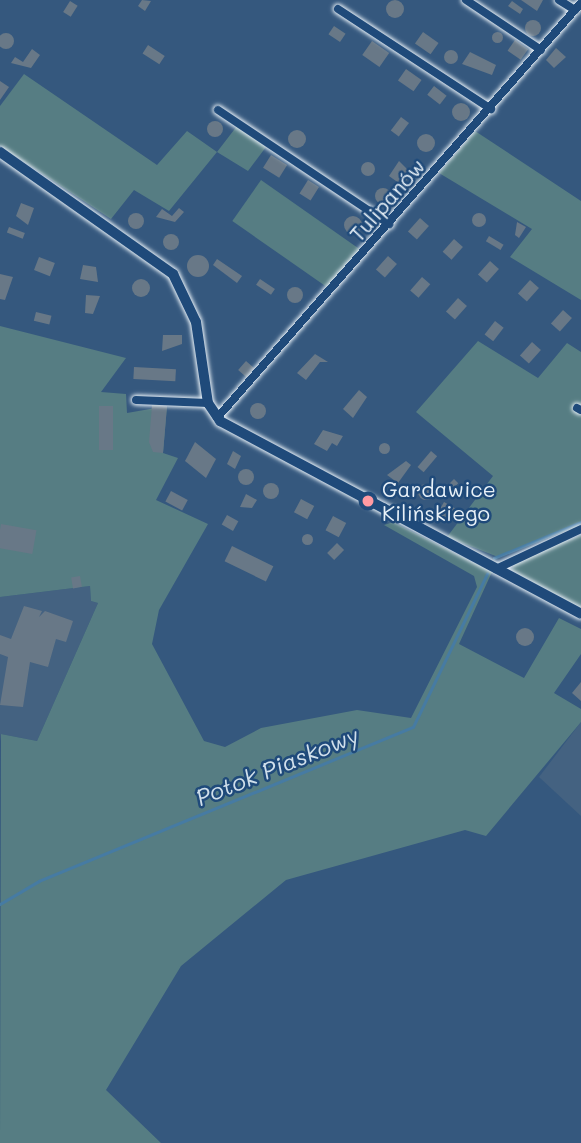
<!DOCTYPE html>
<meta charset="utf-8">
<style>
body{margin:0}
#map{position:relative;width:581px;height:1143px;overflow:hidden;background:#35587e;font-family:Mali,sans-serif}
div>[style]{position:absolute}
.built>*{inset:0;background:#446281}
.green>*{inset:0;background:#567d83;transform-origin:0 0}
.stream>*{height:2.5px;margin:-1.25px;padding:0 1.25px;transform-origin:1.25px;border-radius:1.25px;background:#467ba3}
.building>*{inset:0;background:#687887;transform-origin:0 0}
.round{border-radius:50%}
.roads{filter:drop-shadow(0 0 2px #e8f1f8) drop-shadow(0 0 2px #e8f1f8)}
.minor>*{height:8px;margin:-4px;padding:0 4px;transform-origin:4px;border-radius:4px;background:#1f4a7a}
.tertiary>*{height:10px;margin:-5px;padding:0 5px;transform-origin:5px;border-radius:5px;background:#1f4a7a}
.dots>*{width:19px;height:19px;translate:-50% -50%;box-sizing:border-box;border:4px solid #1f4a7a;border-radius:50%}
span{translate:-50% -50%;white-space:nowrap;text-align:center;line-height:1.15;-webkit-text-stroke:5px #1f4a7a;paint-order:stroke}
.street-label{font-size:21px;color:#e8f1f8}
.poi-label{font-size:21px;color:#e8f1f8}
.left{translate:0 -50%;text-align:left}
.water-label{font-size:23px;color:#d0dfeb;font-style:italic}
</style>
<div id="map">
<div class="built">
<i style="clip-path:polygon(90px 586px,91px 601px,98px 603px,37px 741px,1px 734px,0 742px,0 597px)"></i>
<i style="clip-path:polygon(581px 722px,581px 816px,539px 777px)"></i>
</div>
<div class="green">
<i style="clip-path:polygon(24px 74px,157px 165px,187px 131px,217px 152px,237px 126px,266px 147px,248px 171px,217px 152px,169px 211px,134px 190px,111px 219px,0 146px,0 106px)"></i>
<i style="clip-path:polygon(475px 131px,581px 201px,581px 300px,510px 257px,532px 229px,439px 173px)"></i>
<i style="left:261px;top:180px;width:121px;height:50px;rotate:35deg"></i>
<i style="clip-path:polygon(0 326px,126px 358px,101px 392px,126px 394px,127px 413px,167px 406px,163px 453px,178px 458px,156px 500px,208px 524px,159px 610px,152px 644px,204px 741px,225px 747px,261px 728px,357px 710px,411px 718px,477px 587px,474px 576px,384px 525px,393px 522px,492px 572px,459px 644px,524px 678px,559px 618px,581px 629px,581px 654px,554px 693px,581px 709px,581px 722px,486px 836px,465px 830px,286px 880px,181px 966px,106px 1090px,161px 1143px,0 1143px,1px 734px,37px 741px,98px 603px,91px 601px,90px 586px,0 597px)"></i>
<i style="clip-path:polygon(478px 341px,538px 378px,567px 343px,581px 352px,581px 406px,573px 409px,581px 415px,581px 525px,498px 557px,447px 537px,493px 476px,416px 412px)"></i>
<i style="clip-path:polygon(581px 535px,581px 608px,511px 570px,517px 560px)"></i>
</div>
<div class="stream">
<i style="left:494px;top:558px;width:94px;rotate:-22.5deg"></i>
<i style="left:0;top:904px;width:45px;rotate:-30.5deg"></i>
<i style="left:39px;top:881px;width:404px;rotate:-22.4deg"></i>
<i style="left:413px;top:727px;width:170px;rotate:-64.2deg"></i>
</div>
<div class="building">
<i class="round" style="left:386px;top:0;width:18px;height:18px"></i>
<i style="clip-path:polygon(142px 0,151px 1px,145px 11px,138px 6px)"></i>
<i style="clip-path:polygon(521px 0,543px 0,537px 11px)"></i>
<i style="left:70px;top:1px;width:9px;height:13px;rotate:32deg"></i>
<i style="clip-path:polygon(512px 1px,523px 9px,520px 14px,508px 6px)"></i>
<i class="round" style="left:525px;top:20px;width:16px;height:16px"></i>
<i style="left:334px;top:26px;width:14px;height:10px;rotate:34deg"></i>
<i class="round" style="left:491.5px;top:31.5px;width:11px;height:11px"></i>
<i style="left:423px;top:32px;width:19px;height:14px;rotate:35deg"></i>
<i class="round" style="left:-2px;top:33px;width:16px;height:16px"></i>
<i style="left:515px;top:40px;width:16px;height:13px;rotate:35deg"></i>
<i style="left:372px;top:41px;width:21px;height:17px;rotate:35deg"></i>
<i style="left:148px;top:45px;width:20px;height:10px;rotate:33deg"></i>
<i style="clip-path:polygon(556px 48px,566px 57px,554px 68px,546px 60px)"></i>
<i style="clip-path:polygon(32px 49px,40px 55px,31px 68px,11px 63px,15px 57px,23px 62px)"></i>
<i class="round" style="left:444px;top:50px;width:14px;height:14px"></i>
<i style="clip-path:polygon(470px 52px,496px 65px,492px 75px,462px 64px)"></i>
<i style="left:406px;top:69px;width:19px;height:14px;rotate:35deg"></i>
<i style="clip-path:polygon(0 81px,9px 87px,0 100px)"></i>
<i style="left:434px;top:86px;width:16px;height:11px;rotate:38deg"></i>
<i class="round" style="left:452px;top:103px;width:18px;height:18px"></i>
<i style="left:401px;top:117px;width:10px;height:17px;rotate:37deg"></i>
<i class="round" style="left:207px;top:121px;width:16px;height:16px"></i>
<i class="round" style="left:288px;top:130px;width:18px;height:18px"></i>
<i class="round" style="left:417px;top:134px;width:18px;height:18px"></i>
<i style="left:271px;top:155px;width:19px;height:15px;rotate:32deg"></i>
<i style="clip-path:polygon(399px 161px,411px 173px,403px 186px,389px 176px)"></i>
<i class="round" style="left:361px;top:162px;width:14px;height:14px"></i>
<i style="left:308px;top:180px;width:13px;height:16px;rotate:32deg"></i>
<i class="round" style="left:375px;top:188px;width:16px;height:16px"></i>
<i style="clip-path:polygon(21px 203px,34px 208px,28px 225px,16px 216px)"></i>
<i style="clip-path:polygon(179px 208px,184px 212px,175px 222px,156px 217px,162px 209px,172px 216px)"></i>
<i class="round" style="left:472px;top:213px;width:14px;height:14px"></i>
<i class="round" style="left:128px;top:213px;width:16px;height:16px"></i>
<i class="round" style="left:344px;top:216px;width:18px;height:18px"></i>
<i style="left:420px;top:218px;width:12px;height:18px;rotate:42deg"></i>
<i style="clip-path:polygon(517px 222px,526px 227px,519px 238px,515px 235px)"></i>
<i style="left:9px;top:227px;width:17px;height:6px;rotate:21deg"></i>
<i class="round" style="left:163px;top:234px;width:16px;height:16px"></i>
<i style="left:489px;top:236px;width:17px;height:6px;rotate:31deg"></i>
<i style="left:454px;top:239px;width:12px;height:17px;rotate:42deg"></i>
<i class="round" style="left:187px;top:255px;width:22px;height:22px"></i>
<i style="left:388px;top:256px;width:12px;height:18px;rotate:42deg"></i>
<i style="left:39px;top:257px;width:17px;height:14px;rotate:21deg"></i>
<i style="clip-path:polygon(217px 259px,242px 276px,237px 283px,213px 265px)"></i>
<i style="left:490px;top:261px;width:12px;height:18px;rotate:42deg"></i>
<i style="clip-path:polygon(83px 265px,96px 267px,98px 282px,80px 279px)"></i>
<i style="clip-path:polygon(0 274px,13px 277px,5px 300px,0 299px)"></i>
<i style="left:422px;top:277px;width:11px;height:18px;rotate:41deg"></i>
<i style="left:260px;top:279px;width:18px;height:7px;rotate:34deg"></i>
<i class="round" style="left:132px;top:279px;width:18px;height:18px"></i>
<i style="left:530px;top:280px;width:12px;height:18px;rotate:42deg"></i>
<i class="round" style="left:287px;top:287px;width:16px;height:16px"></i>
<i style="clip-path:polygon(86px 295px,100px 296px,93px 314px,85px 313px)"></i>
<i style="left:458px;top:298px;width:12px;height:18px;rotate:42deg"></i>
<i style="left:563px;top:310px;width:12px;height:18px;rotate:42deg"></i>
<i style="left:36px;top:312px;width:16px;height:9px;rotate:14deg"></i>
<i style="left:495px;top:321px;width:11px;height:17px;rotate:38deg"></i>
<i style="clip-path:polygon(163px 335px,182px 335px,182px 344px,162px 351px)"></i>
<i style="left:532px;top:342px;width:12px;height:18px;rotate:42deg"></i>
<i style="clip-path:polygon(315px 354px,328px 362px,320px 362px,306px 380px,297px 373px)"></i>
<i style="left:246px;top:361px;width:11px;height:12px;rotate:41deg"></i>
<i style="left:134px;top:367px;width:42px;height:12px;rotate:3deg"></i>
<i style="clip-path:polygon(359px 390px,367px 397px,353px 418px,343px 409px)"></i>
<i class="round" style="left:250px;top:403px;width:16px;height:16px"></i>
<i style="clip-path:polygon(152px 405px,167px 406px,163px 453px,153px 452px,149px 442px)"></i>
<i style="left:99px;top:406px;width:14px;height:44px"></i>
<i style="clip-path:polygon(323px 430px,343px 436px,337px 446px,332px 443px,327px 451px,314px 444px)"></i>
<i style="clip-path:polygon(195px 442px,216px 459px,206px 478px,185px 461px)"></i>
<i class="round" style="left:378.5px;top:442.5px;width:11px;height:11px"></i>
<i style="clip-path:polygon(233px 451px,241px 456px,235px 469px,227px 464px)"></i>
<i style="left:431px;top:451px;width:8px;height:21px;rotate:40deg"></i>
<i style="clip-path:polygon(406px 461px,411px 465px,398px 483px,387px 475px)"></i>
<i class="round" style="left:238px;top:469px;width:16px;height:16px"></i>
<i style="left:454px;top:479px;width:6px;height:14px;rotate:45deg"></i>
<i class="round" style="left:263px;top:483px;width:16px;height:16px"></i>
<i class="round" style="left:418px;top:484px;width:16px;height:16px"></i>
<i style="left:171px;top:491px;width:19px;height:12px;rotate:28deg"></i>
<i style="clip-path:polygon(246px 494px,257px 500px,252px 508px,240px 507px)"></i>
<i style="left:301px;top:499px;width:15px;height:15px;rotate:28deg"></i>
<i style="left:444px;top:502px;width:14px;height:13px;rotate:30deg"></i>
<i style="left:227px;top:515px;width:13px;height:11px;rotate:29deg"></i>
<i style="left:333px;top:516px;width:15px;height:16px;rotate:28deg"></i>
<i style="left:1px;top:524px;width:36px;height:24px;rotate:10deg"></i>
<i class="round" style="left:301.5px;top:533.5px;width:11px;height:11px"></i>
<i style="left:337px;top:543px;width:10px;height:14px;rotate:45deg"></i>
<i style="left:232px;top:546px;width:46px;height:17px;rotate:26deg"></i>
<i style="left:80px;top:576px;width:11px;height:9px;rotate:80deg"></i>
<i style="clip-path:polygon(24px 606px,42px 611px,39px 617px,45px 611px,73px 621px,66px 642px,56px 639px,48px 667px,30px 662px,23px 707px,0 705px,8px 657px,0 654px,0 635px,11px 639px)"></i>
<i class="round" style="left:516px;top:628px;width:18px;height:18px"></i>
<i style="clip-path:polygon(581px 682px,581px 701px,572px 693px)"></i>
</div>
<div class="roads">
<div class="minor">
<i style="left:466px;top:0;width:90px;rotate:33.7deg"></i>
<i style="left:559px;top:0;width:19px;rotate:32deg"></i>
<i style="left:338px;top:9px;width:183px;rotate:33.2deg"></i>
<i style="left:218px;top:110px;width:206px;rotate:33.7deg"></i>
<i style="left:136px;top:400px;width:72px;rotate:2.4deg"></i>
<i style="left:577px;top:408px;width:4px;rotate:27deg"></i>
<i style="left:217px;top:418px;width:552px;rotate:-48.75deg"></i>
<i style="left:496px;top:569px;width:94px;rotate:-25.2deg"></i>
</div>
<div class="tertiary">
<i style="left:0;top:152px;width:212px;rotate:35.2deg"></i>
<i style="left:173px;top:274px;width:53px;rotate:64.4deg"></i>
<i style="left:196px;top:322px;width:82px;rotate:81.6deg"></i>
<i style="left:208px;top:403px;width:22px;rotate:56deg"></i>
<i style="left:220px;top:421px;width:409px;rotate:28.1deg"></i>
</div>
</div>
<div class="dots">
<i style="left:368px;top:501px;background:#ff9aa2"></i>
</div>
<div class="street-label">
<span style="left:387px;top:200px;rotate:-49deg">Tulipanów</span>
</div>
<div class="poi-label">
<span class="left" style="left:382px;top:501px">Gardawice<br>Kilińskiego</span>
</div>
<div class="water-label">
<span style="left:277px;top:766px;rotate:-22deg">Potok Piaskowy</span>
</div>
</div>
